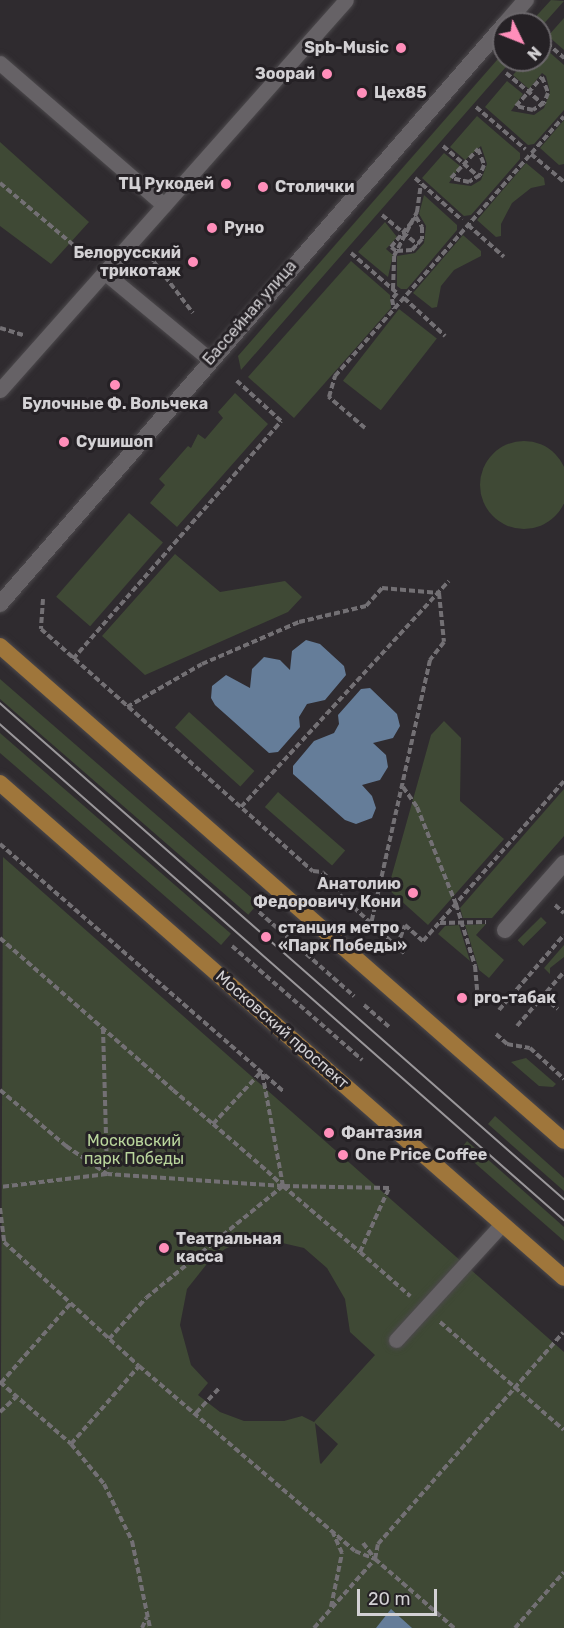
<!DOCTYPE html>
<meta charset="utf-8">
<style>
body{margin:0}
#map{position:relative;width:564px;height:1628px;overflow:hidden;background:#2f2b2f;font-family:Rubik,sans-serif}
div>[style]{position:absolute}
.green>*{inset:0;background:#3f4935;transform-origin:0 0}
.round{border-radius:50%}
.water>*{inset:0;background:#657d99}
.path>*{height:4px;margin-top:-2px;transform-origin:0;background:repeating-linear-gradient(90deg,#737074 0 6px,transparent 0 9px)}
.roads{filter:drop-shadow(0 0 2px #4c494c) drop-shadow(0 0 2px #4c494c)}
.service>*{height:15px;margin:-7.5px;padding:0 7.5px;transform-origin:7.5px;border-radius:7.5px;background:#666266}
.minor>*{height:16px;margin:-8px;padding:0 8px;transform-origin:8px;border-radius:8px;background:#666266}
.tertiary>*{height:16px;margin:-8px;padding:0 8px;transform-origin:8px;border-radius:8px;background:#666266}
.primary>*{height:16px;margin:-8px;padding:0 8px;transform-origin:8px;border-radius:8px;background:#9f763b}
.tram>*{height:1.5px;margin:-0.75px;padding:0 0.75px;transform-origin:0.75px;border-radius:0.75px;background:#9a979a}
.dots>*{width:16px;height:16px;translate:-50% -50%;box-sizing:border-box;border:3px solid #252125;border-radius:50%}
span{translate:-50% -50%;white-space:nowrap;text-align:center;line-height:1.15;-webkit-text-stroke:6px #252125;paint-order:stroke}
.poi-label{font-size:16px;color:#d3d1d4;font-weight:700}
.right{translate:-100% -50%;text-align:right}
.left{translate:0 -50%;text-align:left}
.street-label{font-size:16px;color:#d3d1d4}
.park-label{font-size:16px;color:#b9d59c}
.north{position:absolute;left:492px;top:12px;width:60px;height:60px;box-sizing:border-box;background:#252125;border:2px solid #6b676b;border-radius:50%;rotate:133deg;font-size:16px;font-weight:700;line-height:24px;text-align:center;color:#d3d1d4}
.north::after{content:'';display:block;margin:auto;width:21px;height:27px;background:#ff8eba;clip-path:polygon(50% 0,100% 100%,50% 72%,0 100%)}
.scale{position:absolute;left:357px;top:1589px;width:80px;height:27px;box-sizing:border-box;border:3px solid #d3d1d4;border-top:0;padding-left:8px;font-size:18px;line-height:21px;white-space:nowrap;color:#d3d1d4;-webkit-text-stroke:4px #252125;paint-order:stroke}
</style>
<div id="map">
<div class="green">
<i style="clip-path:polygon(551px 0,564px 1px,540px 28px,540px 24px,529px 24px)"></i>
<i style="clip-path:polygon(564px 18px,564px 50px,548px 36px)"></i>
<i style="clip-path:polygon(540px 44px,564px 65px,564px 110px,534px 144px,528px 145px,485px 107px,507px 81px,523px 94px,511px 111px,534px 115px,544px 108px,550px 92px,546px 76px,542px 73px,529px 89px,513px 75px,526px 60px,540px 60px)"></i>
<i style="clip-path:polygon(504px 52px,504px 60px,512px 60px,241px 370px,238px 356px)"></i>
<i style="clip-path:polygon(477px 116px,520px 153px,520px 159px,471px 215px,464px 216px,422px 178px,444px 153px,460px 166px,449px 183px,471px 186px,481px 180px,487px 164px,481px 146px,465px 160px,450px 147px)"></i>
<i style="clip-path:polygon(564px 120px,564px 164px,559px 165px,540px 148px)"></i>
<i style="clip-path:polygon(0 142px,89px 222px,51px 264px,0 226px)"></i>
<i style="clip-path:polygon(526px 163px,544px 178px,545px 185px,531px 188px,512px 203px,501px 224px,501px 236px,496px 237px,477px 220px)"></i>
<i style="clip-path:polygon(424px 195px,457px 225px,457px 230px,407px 289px,401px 289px,397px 286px,397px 256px,415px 253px,424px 243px,426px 226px,419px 214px)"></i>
<i style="clip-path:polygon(385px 222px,397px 237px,386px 249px,393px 255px,388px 277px,358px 252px)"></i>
<i style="clip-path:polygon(463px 235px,481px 251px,481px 256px,454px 270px,441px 286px,437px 307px,432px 308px,413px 293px)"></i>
<i style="clip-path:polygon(351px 261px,390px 295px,391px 308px,294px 418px,248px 377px)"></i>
<i style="left:399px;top:309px;width:48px;height:91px;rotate:38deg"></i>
<i style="clip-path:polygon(235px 393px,268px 424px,177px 527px,150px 503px,165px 485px,159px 479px,188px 446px,191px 448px,198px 434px,205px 439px,223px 418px,218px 412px)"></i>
<i class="round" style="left:480px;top:441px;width:88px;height:88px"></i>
<i style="left:129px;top:513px;width:45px;height:111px;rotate:41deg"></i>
<i style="clip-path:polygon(175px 554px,220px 592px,285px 581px,302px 597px,288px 612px,145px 675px,102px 636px)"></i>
<i style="left:0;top:679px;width:342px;height:15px;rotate:41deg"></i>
<i style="left:189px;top:712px;width:88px;height:21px;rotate:42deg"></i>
<i style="clip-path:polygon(444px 721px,461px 738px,460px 801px,504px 839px,428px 925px,388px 889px,431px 735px)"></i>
<i style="left:0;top:733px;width:306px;height:15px;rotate:41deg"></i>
<i style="clip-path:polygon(564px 789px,564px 836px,492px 918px,463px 918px,460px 908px)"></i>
<i style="left:278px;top:792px;width:89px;height:20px;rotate:41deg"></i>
<i style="clip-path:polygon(evenodd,3px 857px,564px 1352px,564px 1628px,0 1628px,3px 857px,265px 1239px,304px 1248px,327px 1268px,345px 1299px,350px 1332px,375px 1355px,314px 1422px,302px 1416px,284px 1421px,244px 1421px,220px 1412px,198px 1395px,208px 1383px,191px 1365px,180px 1325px,187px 1289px,210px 1260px,225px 1249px,242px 1241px,265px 1239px,3px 857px,315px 1423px,338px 1444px,321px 1464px,320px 1463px,315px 1423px)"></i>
<i style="left:541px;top:917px;width:8px;height:33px;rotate:45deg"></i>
<i style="clip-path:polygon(486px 924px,476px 935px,504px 960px,489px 978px,479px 970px,465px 925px)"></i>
<i style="clip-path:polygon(459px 925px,470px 961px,438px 934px,445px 926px)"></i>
<i style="clip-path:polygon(564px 945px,564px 957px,550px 968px,550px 974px,544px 968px)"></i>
<i style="clip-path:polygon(526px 1058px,556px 1084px,553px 1087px,539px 1086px,511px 1062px)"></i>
<i style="clip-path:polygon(495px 1116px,564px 1178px,564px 1191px,488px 1124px)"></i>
<i style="clip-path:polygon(467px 1141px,564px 1227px,564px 1241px,460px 1150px)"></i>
</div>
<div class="water">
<i style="clip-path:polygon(306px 640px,320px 644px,344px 666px,346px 675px,325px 700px,307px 704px,299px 717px,300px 727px,278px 752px,269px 753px,215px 705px,211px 698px,212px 686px,226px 675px,250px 688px,252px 669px,264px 657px,280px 660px,290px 670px,292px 651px)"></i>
<i style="clip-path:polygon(370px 688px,397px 714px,400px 726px,393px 738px,373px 743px,386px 755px,388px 767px,380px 780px,362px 785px,372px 796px,376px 808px,372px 818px,356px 824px,345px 820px,293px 774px,293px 766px,314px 741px,334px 733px,339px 724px,338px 715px,361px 689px)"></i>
<i style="clip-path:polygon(391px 1609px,412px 1628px,376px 1628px)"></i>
</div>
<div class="path">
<i style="left:540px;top:37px;width:32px;rotate:41deg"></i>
<i style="left:506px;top:73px;width:48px;rotate:40deg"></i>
<i style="left:542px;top:77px;width:17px;rotate:69deg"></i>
<i style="left:548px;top:93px;width:11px;rotate:112deg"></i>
<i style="left:544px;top:103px;width:13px;rotate:148deg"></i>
<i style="left:533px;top:110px;width:17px;rotate:-167deg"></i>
<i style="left:516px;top:106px;width:39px;rotate:-48deg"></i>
<i style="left:476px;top:107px;width:65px;rotate:40.6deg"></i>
<i style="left:443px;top:146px;width:46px;rotate:40.6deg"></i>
<i style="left:478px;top:149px;width:17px;rotate:69deg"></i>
<i style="left:484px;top:165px;width:11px;rotate:112deg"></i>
<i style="left:480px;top:175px;width:13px;rotate:148deg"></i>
<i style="left:469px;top:182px;width:18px;rotate:-167deg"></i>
<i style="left:451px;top:178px;width:40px;rotate:-47deg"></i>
<i style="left:531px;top:154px;width:43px;rotate:40.3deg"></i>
<i style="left:415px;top:178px;width:63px;rotate:41.8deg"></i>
<i style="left:0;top:183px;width:119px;rotate:40.2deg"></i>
<i style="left:382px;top:215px;width:47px;rotate:39.8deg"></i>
<i style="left:416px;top:217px;width:12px;rotate:59deg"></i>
<i style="left:422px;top:227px;width:12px;rotate:90deg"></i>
<i style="left:422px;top:239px;width:15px;rotate:132deg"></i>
<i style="left:412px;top:250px;width:16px;rotate:176deg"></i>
<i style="left:396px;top:251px;width:6px;rotate:-141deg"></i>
<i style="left:391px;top:247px;width:39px;rotate:-50deg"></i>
<i style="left:468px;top:225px;width:48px;rotate:41.6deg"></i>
<i style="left:151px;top:251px;width:11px;rotate:75deg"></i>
<i style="left:154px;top:262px;width:64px;rotate:52.6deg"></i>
<i style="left:351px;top:253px;width:61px;rotate:41deg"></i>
<i style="left:397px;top:293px;width:8px;rotate:130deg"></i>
<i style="left:392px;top:299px;width:10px;rotate:79deg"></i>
<i style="left:393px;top:289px;width:33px;rotate:-88deg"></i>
<i style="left:394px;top:256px;width:50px;rotate:-62.4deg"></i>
<i style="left:417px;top:212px;width:28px;rotate:-82deg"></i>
<i style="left:404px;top:298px;width:56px;rotate:42.8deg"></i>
<i style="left:0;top:328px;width:24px;rotate:17deg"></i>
<i style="left:365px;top:428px;width:48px;rotate:-139.3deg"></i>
<i style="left:329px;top:397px;width:22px;rotate:-74deg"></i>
<i style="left:335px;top:376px;width:346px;rotate:-48.6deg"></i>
<i style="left:43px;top:599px;width:30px;rotate:94deg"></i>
<i style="left:41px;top:629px;width:364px;rotate:41.7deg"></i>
<i style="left:313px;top:871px;width:9px;rotate:6deg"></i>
<i style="left:322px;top:872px;width:21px;rotate:43deg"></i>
<i style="left:337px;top:886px;width:9px;rotate:72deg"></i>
<i style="left:340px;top:895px;width:88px;rotate:42.2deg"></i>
<i style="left:73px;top:659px;width:316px;rotate:-48.8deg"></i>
<i style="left:281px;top:421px;width:61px;rotate:-137.7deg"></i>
<i style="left:127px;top:707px;width:86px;rotate:-29.8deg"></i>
<i style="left:202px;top:664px;width:106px;rotate:-23.4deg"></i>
<i style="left:299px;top:622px;width:69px;rotate:-13.4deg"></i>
<i style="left:366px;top:606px;width:24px;rotate:-48deg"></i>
<i style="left:382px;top:588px;width:57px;rotate:5deg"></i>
<i style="left:439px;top:593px;width:49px;rotate:84.2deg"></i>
<i style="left:444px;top:642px;width:23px;rotate:128deg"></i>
<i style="left:430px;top:660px;width:270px;rotate:102.6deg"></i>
<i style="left:403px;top:787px;width:24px;rotate:55deg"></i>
<i style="left:417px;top:807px;width:105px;rotate:68.1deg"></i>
<i style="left:456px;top:904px;width:65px;rotate:73deg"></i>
<i style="left:475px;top:966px;width:24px;rotate:85deg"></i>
<i style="left:241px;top:807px;width:307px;rotate:-47.4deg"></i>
<i style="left:0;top:844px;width:376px;rotate:41.1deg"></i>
<i style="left:555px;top:905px;width:12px;rotate:42deg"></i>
<i style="left:259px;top:912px;width:127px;rotate:41.5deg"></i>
<i style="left:440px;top:923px;width:46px;rotate:-1.2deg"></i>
<i style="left:0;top:938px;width:230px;rotate:41.3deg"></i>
<i style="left:173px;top:1090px;width:52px;rotate:40.4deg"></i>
<i style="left:213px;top:1124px;width:72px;rotate:41deg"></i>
<i style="left:267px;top:1171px;width:22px;rotate:43deg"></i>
<i style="left:283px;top:1186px;width:101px;rotate:40.6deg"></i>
<i style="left:360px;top:1252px;width:70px;rotate:-65.6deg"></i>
<i style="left:389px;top:1188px;width:106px;rotate:-178.9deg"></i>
<i style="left:283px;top:1186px;width:176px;rotate:-176.1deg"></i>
<i style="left:107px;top:1174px;width:108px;rotate:173.1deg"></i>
<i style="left:232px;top:946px;width:173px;rotate:41.2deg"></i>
<i style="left:397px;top:946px;width:22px;rotate:-69deg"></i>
<i style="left:405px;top:925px;width:24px;rotate:42deg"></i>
<i style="left:423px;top:941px;width:213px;rotate:-48.6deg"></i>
<i style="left:543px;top:997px;width:19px;rotate:39deg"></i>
<i style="left:364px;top:1005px;width:33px;rotate:41deg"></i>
<i style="left:499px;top:1010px;width:99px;rotate:-49.1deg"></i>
<i style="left:517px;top:1026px;width:72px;rotate:-49deg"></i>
<i style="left:103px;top:1028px;width:146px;rotate:88.4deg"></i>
<i style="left:496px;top:1034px;width:15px;rotate:42deg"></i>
<i style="left:507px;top:1044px;width:23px;rotate:10deg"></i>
<i style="left:530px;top:1048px;width:46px;rotate:42.4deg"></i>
<i style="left:0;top:1090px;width:87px;rotate:40.3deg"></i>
<i style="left:66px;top:1146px;width:50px;rotate:34.3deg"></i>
<i style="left:213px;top:1124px;width:71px;rotate:-47.3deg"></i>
<i style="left:0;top:1208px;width:34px;rotate:83deg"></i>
<i style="left:4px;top:1242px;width:183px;rotate:42.6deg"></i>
<i style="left:139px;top:1366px;width:284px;rotate:40.6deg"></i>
<i style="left:355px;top:1551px;width:22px;rotate:22deg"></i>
<i style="left:360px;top:1252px;width:67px;rotate:41.3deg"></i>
<i style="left:440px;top:1322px;width:164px;rotate:41.1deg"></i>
<i style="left:109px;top:1339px;width:55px;rotate:-47.9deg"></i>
<i style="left:146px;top:1298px;width:177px;rotate:-39.3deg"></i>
<i style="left:283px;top:1186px;width:116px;rotate:-100.4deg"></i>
<i style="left:0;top:1382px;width:94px;rotate:41.1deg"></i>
<i style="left:71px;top:1444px;width:52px;rotate:50.5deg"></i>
<i style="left:104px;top:1484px;width:64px;rotate:63.8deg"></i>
<i style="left:132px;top:1541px;width:89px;rotate:78.3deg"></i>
<i style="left:1px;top:1383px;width:106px;rotate:-48.8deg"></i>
<i style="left:0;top:1412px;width:23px;rotate:-43deg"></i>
<i style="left:196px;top:1413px;width:34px;rotate:-47deg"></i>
<i style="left:71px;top:1444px;width:103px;rotate:-48.9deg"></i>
<i style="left:363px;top:1543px;width:20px;rotate:53deg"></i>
<i style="left:375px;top:1559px;width:105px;rotate:41.1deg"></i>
<i style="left:331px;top:1607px;width:55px;rotate:-78.5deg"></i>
<i style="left:342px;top:1553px;width:22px;rotate:-114deg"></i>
<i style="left:142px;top:1628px;width:12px;rotate:-66deg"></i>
<i style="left:314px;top:1628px;width:92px;rotate:-48.5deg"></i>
<i style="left:375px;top:1559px;width:15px;rotate:-79deg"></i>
<i style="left:378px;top:1544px;width:281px;rotate:-48.8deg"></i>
<i style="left:515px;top:1628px;width:74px;rotate:-48.8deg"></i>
</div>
<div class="roads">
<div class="service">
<i style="left:0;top:63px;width:217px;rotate:40.9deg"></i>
<i style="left:104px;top:272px;width:136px;rotate:39.6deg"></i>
<i style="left:0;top:390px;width:521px;rotate:-48.42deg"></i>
<i style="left:396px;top:1340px;width:157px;rotate:-47.6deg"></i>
</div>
<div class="minor">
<i style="left:505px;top:930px;width:89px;rotate:-48.6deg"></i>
</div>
<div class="tertiary">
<i style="left:505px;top:24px;width:32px;rotate:-49deg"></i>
<i style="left:0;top:604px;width:768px;rotate:-48.96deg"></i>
</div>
<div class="primary">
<i style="left:0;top:646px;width:750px;rotate:41.27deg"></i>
<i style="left:0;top:783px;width:750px;rotate:41.27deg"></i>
</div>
</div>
<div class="tram">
<i style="left:0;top:703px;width:751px;rotate:41.33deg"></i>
<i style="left:0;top:724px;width:751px;rotate:41.33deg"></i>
</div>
<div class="dots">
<i style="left:401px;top:48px;background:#ff8eba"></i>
<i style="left:327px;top:74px;background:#ff8eba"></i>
<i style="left:362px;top:93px;background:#ff8eba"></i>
<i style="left:226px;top:184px;background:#ff8eba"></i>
<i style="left:263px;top:187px;background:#ff8eba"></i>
<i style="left:212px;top:228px;background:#ff8eba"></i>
<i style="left:193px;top:262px;background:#ff8eba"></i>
<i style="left:115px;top:385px;background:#ff8eba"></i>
<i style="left:64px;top:442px;background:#ff8eba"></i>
<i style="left:413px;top:893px;background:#ff8eba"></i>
<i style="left:266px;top:937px;background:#ff8eba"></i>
<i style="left:462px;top:998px;background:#ff8eba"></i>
<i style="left:329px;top:1133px;background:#ff8eba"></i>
<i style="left:343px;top:1155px;background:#ff8eba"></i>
<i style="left:164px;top:1248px;background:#ff8eba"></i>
</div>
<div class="poi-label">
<span class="right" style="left:389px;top:48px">Spb-Music</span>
<span class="right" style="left:315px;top:74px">Зоорай</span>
<span class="left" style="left:374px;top:93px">Цех85</span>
<span class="right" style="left:214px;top:184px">ТЦ Рукодей</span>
<span class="left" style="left:275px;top:187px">Столички</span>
<span class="left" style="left:224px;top:228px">Руно</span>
<span class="right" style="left:181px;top:262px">Белорусский<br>трикотаж</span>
<span style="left:115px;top:404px">Булочные Ф. Вольчека</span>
<span class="left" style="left:76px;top:442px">Сушишоп</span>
<span class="right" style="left:401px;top:893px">Анатолию<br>Федоровичу Кони</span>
<span class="left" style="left:278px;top:937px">станция метро<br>«Парк Победы»</span>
<span class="left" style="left:474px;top:998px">pro-табак</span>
<span class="left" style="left:341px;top:1133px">Фантазия</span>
<span class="left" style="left:355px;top:1155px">One Price Coffee</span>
<span class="left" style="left:176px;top:1248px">Театральная<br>касса</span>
</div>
<div class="street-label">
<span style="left:250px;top:313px;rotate:-49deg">Бассейная улица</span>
<span style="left:282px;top:1030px;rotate:41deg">Московский проспект</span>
</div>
<div class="park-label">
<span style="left:134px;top:1150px">Московский<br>парк Победы</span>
</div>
<div class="north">N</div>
<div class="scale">20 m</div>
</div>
